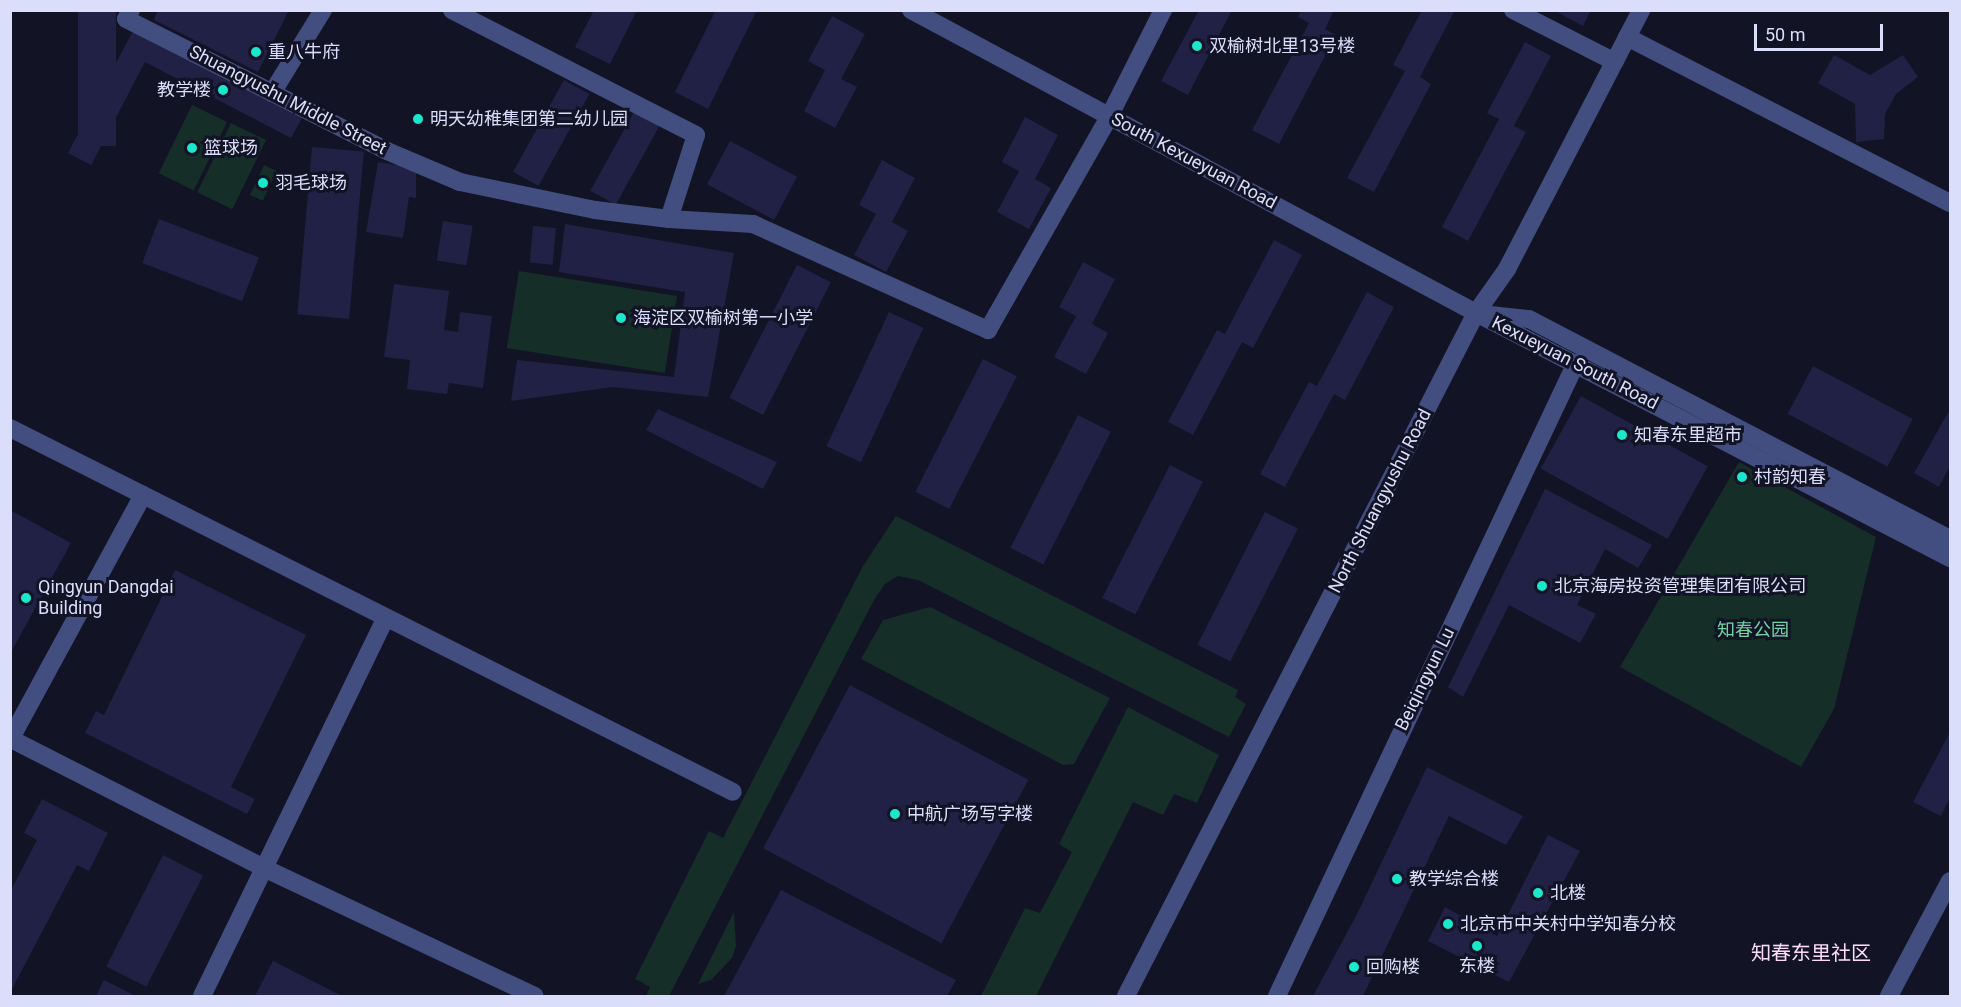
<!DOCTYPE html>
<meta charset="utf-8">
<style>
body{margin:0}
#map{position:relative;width:1961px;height:1007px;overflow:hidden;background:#121325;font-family:Roboto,"Noto Sans SC",sans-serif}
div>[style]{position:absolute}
.green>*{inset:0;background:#152e28;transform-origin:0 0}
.building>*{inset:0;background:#202144;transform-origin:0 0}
.minor>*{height:18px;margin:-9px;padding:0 9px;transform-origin:9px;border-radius:9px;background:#424e7f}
.dots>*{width:16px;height:16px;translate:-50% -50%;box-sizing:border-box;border:3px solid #121325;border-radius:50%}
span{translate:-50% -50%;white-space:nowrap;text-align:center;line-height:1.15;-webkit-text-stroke:6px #121325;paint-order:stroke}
.poi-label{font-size:18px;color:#dadefb}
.left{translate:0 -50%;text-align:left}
.right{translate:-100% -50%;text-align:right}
.street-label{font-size:18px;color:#dadefb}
.park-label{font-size:18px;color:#6dd4a2}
.neighbourhood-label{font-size:20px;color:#fbdcf7}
.frame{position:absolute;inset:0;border:12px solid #dadefb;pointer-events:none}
.scale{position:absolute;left:1754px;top:24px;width:129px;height:27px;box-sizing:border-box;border:3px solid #dadefb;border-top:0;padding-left:8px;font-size:18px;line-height:21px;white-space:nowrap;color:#dadefb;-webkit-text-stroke:4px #121325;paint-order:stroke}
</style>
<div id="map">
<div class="green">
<i style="left:192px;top:105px;width:39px;height:76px;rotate:26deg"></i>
<i style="left:231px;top:123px;width:39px;height:77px;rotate:26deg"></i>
<i style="left:264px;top:165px;width:14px;height:33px;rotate:25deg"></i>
<i style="left:519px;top:271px;width:160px;height:78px;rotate:9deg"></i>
<i style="clip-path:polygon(1739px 462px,1876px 537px,1834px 709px,1801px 767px,1620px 667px)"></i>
<i style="clip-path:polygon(896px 516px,1238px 690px,1235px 697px,1246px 704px,1229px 737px,918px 580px,898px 576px,885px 584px,874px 600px,669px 996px,646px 996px,650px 987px,635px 979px,709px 831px,723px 838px,863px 566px)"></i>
<i style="clip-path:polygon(930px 607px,1110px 698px,1074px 764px,1063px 765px,861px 659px,883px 620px)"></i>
<i style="clip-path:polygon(1128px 707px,1219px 755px,1197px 803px,1174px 794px,1163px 815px,1133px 802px,1036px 996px,981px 996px,1025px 908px,1040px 913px,1072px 852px,1059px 844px)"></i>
<i style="clip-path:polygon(734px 912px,736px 946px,732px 958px,711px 980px,698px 984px)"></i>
</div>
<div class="building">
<i style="left:78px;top:10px;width:38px;height:136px"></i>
<i style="clip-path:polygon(158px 10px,289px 10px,258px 72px,154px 20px)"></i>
<i style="clip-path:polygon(594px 10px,637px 10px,610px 64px,575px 47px)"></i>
<i style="clip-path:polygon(716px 10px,757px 10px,708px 109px,675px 92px)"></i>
<i style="clip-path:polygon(1199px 10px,1232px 10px,1188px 95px,1161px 81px)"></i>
<i style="clip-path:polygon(1301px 10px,1334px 10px,1325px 29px,1336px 35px,1279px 144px,1252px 130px,1309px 23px,1298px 17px)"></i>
<i style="clip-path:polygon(1422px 10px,1455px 10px,1420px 77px,1431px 84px,1374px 192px,1347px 178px,1405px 71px,1393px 65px)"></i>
<i style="clip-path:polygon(1553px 10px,1591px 10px,1583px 26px)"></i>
<i style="clip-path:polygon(832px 16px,865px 34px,841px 79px,857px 87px,835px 128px,804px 111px,825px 70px,808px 61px)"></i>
<i style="clip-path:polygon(133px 31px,302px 118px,291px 138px,145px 62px,91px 165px,68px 153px)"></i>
<i style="clip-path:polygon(1525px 42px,1551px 56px,1514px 126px,1526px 132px,1468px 241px,1442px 227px,1499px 119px,1487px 113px)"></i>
<i style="clip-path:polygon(1834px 55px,1870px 75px,1903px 55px,1918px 77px,1896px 94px,1885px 114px,1884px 139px,1856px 142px,1855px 104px,1818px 83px)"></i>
<i style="left:564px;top:80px;width:29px;height:105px;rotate:29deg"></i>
<i style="left:634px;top:112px;width:29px;height:90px;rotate:29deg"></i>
<i style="clip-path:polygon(1025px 117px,1058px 135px,1035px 179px,1051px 188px,1029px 229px,997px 212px,1019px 171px,1002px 162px)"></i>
<i style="left:730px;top:141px;width:76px;height:49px;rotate:28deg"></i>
<i style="left:312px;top:147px;width:52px;height:168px;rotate:5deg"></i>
<i style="clip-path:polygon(882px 160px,915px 178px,892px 222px,908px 231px,886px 272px,854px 255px,876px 214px,859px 205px)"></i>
<i style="clip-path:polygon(378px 162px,416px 168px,416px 198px,409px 197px,403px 238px,366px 232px)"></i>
<i style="left:159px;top:219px;width:107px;height:47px;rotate:21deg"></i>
<i style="left:443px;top:221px;width:30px;height:40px;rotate:9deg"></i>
<i style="clip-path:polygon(565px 224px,734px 253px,708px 397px,613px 387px,511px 401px,517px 360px,674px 377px,685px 292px,559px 272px)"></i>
<i style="left:533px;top:226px;width:23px;height:37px;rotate:5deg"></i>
<i style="clip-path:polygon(1274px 240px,1302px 255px,1253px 348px,1242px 342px,1193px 435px,1168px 422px,1217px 330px,1225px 334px)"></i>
<i style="clip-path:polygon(1083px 262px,1115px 279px,1092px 324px,1108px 333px,1086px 374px,1054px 357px,1076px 316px,1059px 307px)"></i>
<i style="left:797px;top:265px;width:38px;height:149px;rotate:27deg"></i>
<i style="clip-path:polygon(394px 284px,449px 291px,444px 330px,458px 332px,460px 312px,492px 316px,483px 388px,449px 383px,447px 394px,407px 389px,410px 360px,384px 357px)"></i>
<i style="clip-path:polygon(1367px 292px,1394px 307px,1345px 400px,1334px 394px,1285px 487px,1260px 474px,1309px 382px,1317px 386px)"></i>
<i style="left:889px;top:312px;width:38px;height:148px;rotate:25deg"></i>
<i style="left:983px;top:359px;width:38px;height:149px;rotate:27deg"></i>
<i style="left:1813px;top:366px;width:113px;height:54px;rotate:28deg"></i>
<i style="left:1581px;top:396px;width:145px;height:83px;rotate:29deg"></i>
<i style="clip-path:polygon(658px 409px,777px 462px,763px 489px,646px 430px)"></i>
<i style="clip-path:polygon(1950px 409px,1950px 466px,1939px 487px,1914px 473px)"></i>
<i style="left:1078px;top:415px;width:37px;height:149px;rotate:27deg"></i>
<i style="left:1170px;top:465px;width:37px;height:149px;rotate:27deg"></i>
<i style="clip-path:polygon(1545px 489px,1652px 545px,1638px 568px,1605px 549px,1577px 605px,1596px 614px,1580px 643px,1509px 605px,1463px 697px,1448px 687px)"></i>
<i style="clip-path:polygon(10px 510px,71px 543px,10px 654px)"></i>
<i style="left:1265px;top:512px;width:37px;height:149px;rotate:27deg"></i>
<i style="clip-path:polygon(175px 570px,306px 635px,231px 787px,255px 799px,247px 814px,85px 733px,96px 711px,104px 715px)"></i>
<i style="left:850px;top:685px;width:202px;height:185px;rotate:28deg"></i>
<i style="clip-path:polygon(1950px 732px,1950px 798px,1941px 816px,1913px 802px)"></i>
<i style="clip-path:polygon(1427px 767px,1523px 816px,1506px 845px,1449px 816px,1363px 996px,1313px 996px,1357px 914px)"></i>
<i style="clip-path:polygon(42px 799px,108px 833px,89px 871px,77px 865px,10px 993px,10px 892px,37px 840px,24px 833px)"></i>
<i style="clip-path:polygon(1548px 835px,1580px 851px,1509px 982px,1428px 941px,1445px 907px,1497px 936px)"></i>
<i style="left:163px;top:855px;width:45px;height:125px;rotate:27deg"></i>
<i style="clip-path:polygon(781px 890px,956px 980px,947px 996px,724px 996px)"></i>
<i style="clip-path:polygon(273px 961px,342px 996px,255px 996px)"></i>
<i style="clip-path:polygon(104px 980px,136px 996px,96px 996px)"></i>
</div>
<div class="minor">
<i style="left:131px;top:10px;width:10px;rotate:119deg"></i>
<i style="left:126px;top:19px;width:292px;rotate:26.8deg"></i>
<i style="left:387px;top:151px;width:79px;rotate:23deg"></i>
<i style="left:460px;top:182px;width:138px;rotate:11.7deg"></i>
<i style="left:595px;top:210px;width:75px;rotate:6.9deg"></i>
<i style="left:669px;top:219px;width:88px;rotate:-72.2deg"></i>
<i style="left:696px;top:135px;width:274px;rotate:-152.9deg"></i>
<i style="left:911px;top:10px;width:641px;rotate:28.2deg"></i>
<i style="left:1476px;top:313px;width:534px;rotate:27.33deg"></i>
<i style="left:1513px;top:10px;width:114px;rotate:27deg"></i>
<i style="left:1627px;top:37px;width:363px;rotate:27.2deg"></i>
<i style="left:272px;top:93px;width:97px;rotate:-58.4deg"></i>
<i style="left:669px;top:219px;width:84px;rotate:3.4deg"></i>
<i style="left:753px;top:224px;width:258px;rotate:24.3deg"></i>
<i style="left:988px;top:330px;width:247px;rotate:-60.4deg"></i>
<i style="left:1110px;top:115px;width:118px;rotate:-63.2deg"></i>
<i style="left:1490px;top:315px;width:39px;rotate:6deg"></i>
<i style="left:1529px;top:319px;width:475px;rotate:27.6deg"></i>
<i style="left:10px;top:428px;width:809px;rotate:26.72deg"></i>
<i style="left:11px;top:739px;width:286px;rotate:27deg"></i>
<i style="left:266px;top:869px;width:297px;rotate:25.3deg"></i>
<i style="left:10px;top:740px;width:279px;rotate:-61.5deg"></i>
<i style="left:202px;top:996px;width:419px;rotate:-64.1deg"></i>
<i style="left:1126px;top:996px;width:767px;rotate:-62.87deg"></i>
<i style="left:1476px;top:313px;width:54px;rotate:-54.8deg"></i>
<i style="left:1507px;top:269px;width:292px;rotate:-62.6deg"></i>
<i style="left:1277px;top:996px;width:700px;rotate:-64.72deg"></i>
<i style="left:1889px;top:996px;width:130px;rotate:-62.1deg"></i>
</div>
<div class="dots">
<i style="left:1197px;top:46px;background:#1ae7cc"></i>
<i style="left:256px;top:52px;background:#1ae7cc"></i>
<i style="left:223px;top:90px;background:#1ae7cc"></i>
<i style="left:418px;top:119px;background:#1ae7cc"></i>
<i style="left:192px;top:148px;background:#1ae7cc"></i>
<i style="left:263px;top:183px;background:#1ae7cc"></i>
<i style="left:621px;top:318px;background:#1ae7cc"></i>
<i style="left:1622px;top:435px;background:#1ae7cc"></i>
<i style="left:1742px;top:477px;background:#1ae7cc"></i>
<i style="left:1542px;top:586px;background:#1ae7cc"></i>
<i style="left:26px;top:598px;background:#1ae7cc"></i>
<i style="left:895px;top:814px;background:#1ae7cc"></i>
<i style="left:1397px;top:879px;background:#1ae7cc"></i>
<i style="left:1538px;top:893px;background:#1ae7cc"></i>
<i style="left:1448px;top:924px;background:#1ae7cc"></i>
<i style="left:1477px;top:946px;background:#1ae7cc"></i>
<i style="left:1354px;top:967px;background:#1ae7cc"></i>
</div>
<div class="poi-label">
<span class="left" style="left:1209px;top:46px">双榆树北里13号楼</span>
<span class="left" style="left:268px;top:52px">重八牛府</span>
<span class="right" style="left:211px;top:90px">教学楼</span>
<span class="left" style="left:430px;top:119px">明天幼稚集团第二幼儿园</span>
<span class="left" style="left:204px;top:148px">篮球场</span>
<span class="left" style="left:275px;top:183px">羽毛球场</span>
<span class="left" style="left:633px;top:318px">海淀区双榆树第一小学</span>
<span class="left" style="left:1634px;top:435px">知春东里超市</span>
<span class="left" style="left:1754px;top:477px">村韵知春</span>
<span class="left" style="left:1554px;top:586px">北京海房投资管理集团有限公司</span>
<span class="left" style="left:38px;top:598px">Qingyun Dangdai<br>Building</span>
<span class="left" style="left:907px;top:814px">中航广场写字楼</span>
<span class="left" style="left:1409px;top:879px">教学综合楼</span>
<span class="left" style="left:1550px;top:893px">北楼</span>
<span class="left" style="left:1460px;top:924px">北京市中关村中学知春分校</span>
<span style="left:1477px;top:966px">东楼</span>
<span class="left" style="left:1366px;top:967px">回购楼</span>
</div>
<div class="street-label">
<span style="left:288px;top:100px;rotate:27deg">Shuangyushu Middle Street</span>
<span style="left:1194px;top:161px;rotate:28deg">South Kexueyuan Road</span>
<span style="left:1575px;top:363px;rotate:27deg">Kexueyuan South Road</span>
<span style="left:1380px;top:501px;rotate:-63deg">North Shuangyushu Road</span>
<span style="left:1425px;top:679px;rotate:-64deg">Beiqingyun Lu</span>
</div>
<div class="park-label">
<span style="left:1753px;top:630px">知春公园</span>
</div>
<div class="neighbourhood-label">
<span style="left:1811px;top:953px">知春东里社区</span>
</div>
<div class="frame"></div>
<div class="scale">50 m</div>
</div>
